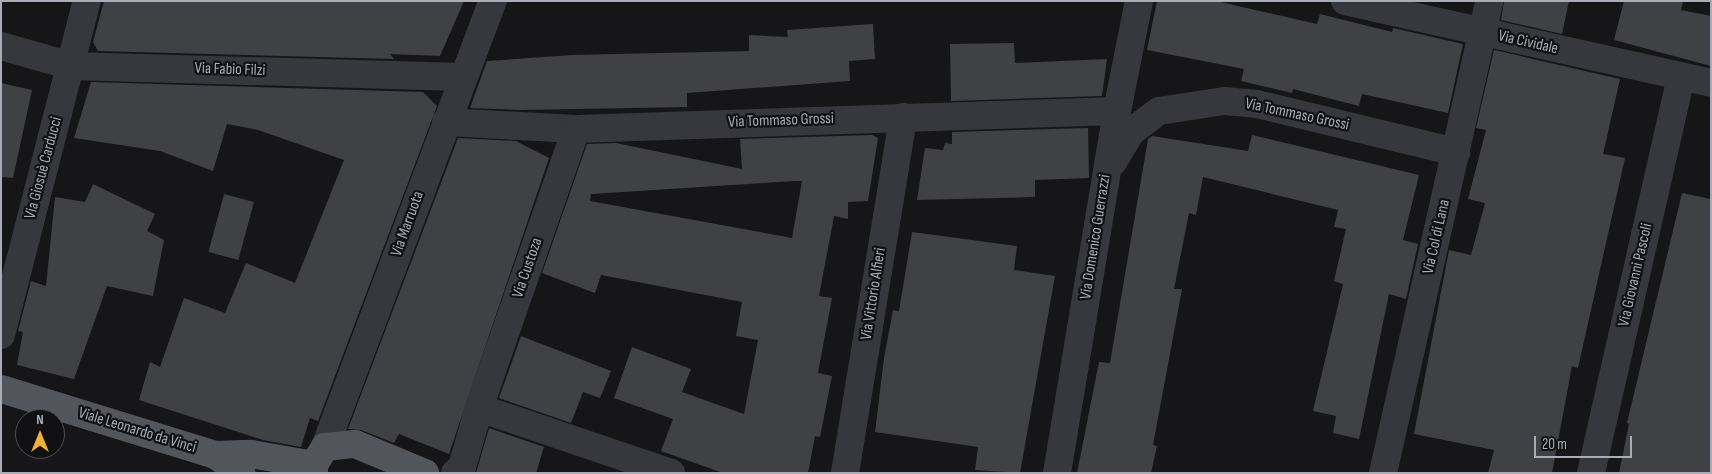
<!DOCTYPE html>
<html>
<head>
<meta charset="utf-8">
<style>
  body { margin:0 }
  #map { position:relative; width:1712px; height:474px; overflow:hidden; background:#161618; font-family:"Sofia Sans Condensed",sans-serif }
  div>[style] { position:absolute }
  .building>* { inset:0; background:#404145; transform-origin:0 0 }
  .minor>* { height:28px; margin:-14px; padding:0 14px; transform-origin:14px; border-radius:14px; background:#37383d }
  .major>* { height:28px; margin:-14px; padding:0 14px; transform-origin:14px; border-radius:14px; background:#53555c }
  span { translate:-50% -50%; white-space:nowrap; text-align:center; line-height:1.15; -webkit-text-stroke:4.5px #111113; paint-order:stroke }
  .street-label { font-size:16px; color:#a8adb8 }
  .frame { position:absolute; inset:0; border:2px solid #a8adb8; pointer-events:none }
  .north { position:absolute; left:15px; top:409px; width:50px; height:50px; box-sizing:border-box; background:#111113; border:1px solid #4d4f55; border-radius:50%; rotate:0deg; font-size:14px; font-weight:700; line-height:20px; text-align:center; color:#a8adb8 }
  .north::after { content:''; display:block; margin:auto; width:18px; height:22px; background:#f2b134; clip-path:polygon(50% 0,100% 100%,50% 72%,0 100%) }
  .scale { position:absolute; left:1534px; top:436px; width:98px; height:22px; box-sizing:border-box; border:2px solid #a8adb8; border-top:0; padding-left:6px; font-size:15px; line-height:18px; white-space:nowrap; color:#a8adb8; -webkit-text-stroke:4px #111113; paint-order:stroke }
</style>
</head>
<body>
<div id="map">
  <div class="building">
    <div style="clip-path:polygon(104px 1px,464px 1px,440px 56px,390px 54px,394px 59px,98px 51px,93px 42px)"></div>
    <div style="clip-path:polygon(1157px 1px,1216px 1px,1317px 24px,1320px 14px,1392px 32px,1393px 28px,1463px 44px,1448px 113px,1362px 94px,1359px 106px,1293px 89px,1292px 93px,1241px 81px,1244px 69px,1147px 50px)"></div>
    <div style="clip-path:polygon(1504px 1px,1569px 1px,1562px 34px,1501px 20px)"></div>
    <div style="clip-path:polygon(1624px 1px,1683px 1px,1681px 10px,1711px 16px,1711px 66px,1614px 40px)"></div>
    <div style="clip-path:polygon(873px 24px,875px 59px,849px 61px,850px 81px,687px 93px,687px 107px,520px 110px,470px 108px,487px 61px,572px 55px,749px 51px,749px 35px,788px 37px,787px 30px)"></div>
    <div style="clip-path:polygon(1014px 43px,1015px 63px,1107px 59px,1102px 96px,951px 101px,950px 44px)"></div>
    <div style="clip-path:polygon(1494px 50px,1620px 79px,1603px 154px,1625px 158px,1578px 368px,1572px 366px,1552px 473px,1488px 473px,1494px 450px,1414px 434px,1449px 250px,1471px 255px,1485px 203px,1468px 199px,1486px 130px,1476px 128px)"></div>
    <div style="clip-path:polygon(91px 82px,423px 92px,437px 106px,318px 421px,310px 418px,301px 447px,263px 440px,139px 400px,150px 362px,160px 367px,184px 298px,225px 313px,246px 263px,295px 283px,344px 160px,258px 130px,227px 124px,213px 171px,160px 151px,74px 138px)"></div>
    <div style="clip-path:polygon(1px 83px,32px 90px,13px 178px,1px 177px)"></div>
    <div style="clip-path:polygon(1088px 128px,1089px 178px,1035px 180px,1035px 197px,917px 200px,925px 148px,943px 150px,945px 143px,952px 144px,952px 132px)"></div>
    <div style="clip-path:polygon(evenodd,872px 135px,878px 138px,868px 201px,848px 202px,848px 219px,834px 216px,819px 296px,832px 298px,818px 373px,832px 376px,820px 437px,815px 436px,808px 473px,723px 473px,661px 451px,673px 419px,614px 398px,632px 347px,691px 369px,682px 392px,744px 414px,758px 340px,736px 336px,742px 302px,601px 275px,595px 293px,542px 273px,587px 144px,616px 143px,742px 169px,740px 139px,872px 135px,795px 181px,802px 181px,792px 238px,590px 201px,591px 194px,795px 181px)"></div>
    <div style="clip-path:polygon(1252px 135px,1419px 175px,1403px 240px,1418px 244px,1406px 299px,1389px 294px,1359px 439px,1333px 433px,1336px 416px,1313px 411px,1343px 284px,1334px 281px,1346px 229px,1334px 227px,1338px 210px,1203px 177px,1196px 215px,1189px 213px,1174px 289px,1182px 289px,1153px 445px,1157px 446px,1151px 473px,1077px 473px,1099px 362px,1110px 363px,1148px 139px,1152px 136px,1248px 151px)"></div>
    <div style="clip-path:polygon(458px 138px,516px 141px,549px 158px,449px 454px,399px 434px,394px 443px,361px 430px,348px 429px)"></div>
    <div style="clip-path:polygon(93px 184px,155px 214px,147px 231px,164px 240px,153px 296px,107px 286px,74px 379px,17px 365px,23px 332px,18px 331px,31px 281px,46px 286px,55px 197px,85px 202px)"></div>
    <div style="clip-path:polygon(1682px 193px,1711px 199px,1711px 473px,1619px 473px,1629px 424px,1627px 423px)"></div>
    <div style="left:224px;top:194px;width:31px;height:60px;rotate:15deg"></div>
    <div style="clip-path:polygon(912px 232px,1017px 246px,1014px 270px,1055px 276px,1020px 473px,975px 470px,978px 447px,875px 432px,884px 358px,893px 310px,899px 311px)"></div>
    <div style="clip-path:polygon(521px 336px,611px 371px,600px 398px,583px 392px,571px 423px,499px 398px)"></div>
    <div style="clip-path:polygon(489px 428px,544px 447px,536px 473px,476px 473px)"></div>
  </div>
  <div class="minor">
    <div style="left:1345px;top:1px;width:375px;rotate:12.6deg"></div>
    <div style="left:1px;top:46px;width:73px;rotate:15.9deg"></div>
    <div style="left:71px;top:66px;width:391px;rotate:1.6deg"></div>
    <div style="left:446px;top:122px;width:130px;rotate:3.1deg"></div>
    <div style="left:576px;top:129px;width:541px;rotate:-1.91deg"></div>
    <div style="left:1113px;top:162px;width:35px;rotate:-59deg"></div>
    <div style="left:1131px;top:132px;width:35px;rotate:-37deg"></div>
    <div style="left:1159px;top:111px;width:66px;rotate:-8.7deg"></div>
    <div style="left:1224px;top:101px;width:33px;rotate:5deg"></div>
    <div style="left:1257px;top:104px;width:205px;rotate:13.6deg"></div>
    <div style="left:1px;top:335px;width:345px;rotate:-75.6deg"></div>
    <div style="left:479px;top:408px;width:203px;rotate:18.7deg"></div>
    <div style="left:325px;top:447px;width:477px;rotate:-69.4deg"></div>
    <div style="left:455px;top:473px;width:9px;rotate:-41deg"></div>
    <div style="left:462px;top:467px;width:61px;rotate:-73.9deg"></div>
    <div style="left:479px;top:408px;width:295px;rotate:-70.8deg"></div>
    <div style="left:845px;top:473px;width:361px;rotate:-80.7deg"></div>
    <div style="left:1057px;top:473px;width:367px;rotate:-80.6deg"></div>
    <div style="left:1117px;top:111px;width:112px;rotate:-78.7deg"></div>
    <div style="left:1383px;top:473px;width:484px;rotate:-77.3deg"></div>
    <div style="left:1591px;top:473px;width:406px;rotate:-77.2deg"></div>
  </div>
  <div class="major">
    <div style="left:1px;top:389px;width:224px;rotate:17.1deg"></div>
    <div style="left:215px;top:455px;width:32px;rotate:34deg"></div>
    <div style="left:215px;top:455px;width:36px;rotate:-2deg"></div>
    <div style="left:251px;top:454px;width:64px;rotate:9.9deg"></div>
    <div style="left:314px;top:473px;width:8px;rotate:-90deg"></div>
    <div style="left:314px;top:465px;width:21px;rotate:-59deg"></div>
    <div style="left:325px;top:447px;width:30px;rotate:-6deg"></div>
    <div style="left:355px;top:444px;width:76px;rotate:22.5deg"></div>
  </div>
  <div class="street-label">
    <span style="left:1528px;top:43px;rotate:13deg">Via Cividale</span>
    <span style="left:230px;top:70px;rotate:2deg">Via Fabio Filzi</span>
    <span style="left:1297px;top:115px;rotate:12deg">Via Tommaso Grossi</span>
    <span style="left:781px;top:121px;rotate:-2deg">Via Tommaso Grossi</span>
    <span style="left:44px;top:168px;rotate:-75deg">Via Giosuè Carducci</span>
    <span style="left:408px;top:224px;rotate:-70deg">Via Marruota</span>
    <span style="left:1096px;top:237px;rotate:-81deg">Via Domenico Guerrazzi</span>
    <span style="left:1437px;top:237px;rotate:-77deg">Via Col di Lana</span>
    <span style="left:528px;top:268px;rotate:-71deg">Via Custoza</span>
    <span style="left:1636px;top:275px;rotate:-77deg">Via Giovanni Pascoli</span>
    <span style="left:874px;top:294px;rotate:-81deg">Via Vittorio Alfieri</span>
    <span style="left:137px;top:431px;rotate:17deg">Viale Leonardo da Vinci</span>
  </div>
  <div class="frame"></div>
  <div class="north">N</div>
  <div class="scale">20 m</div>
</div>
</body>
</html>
